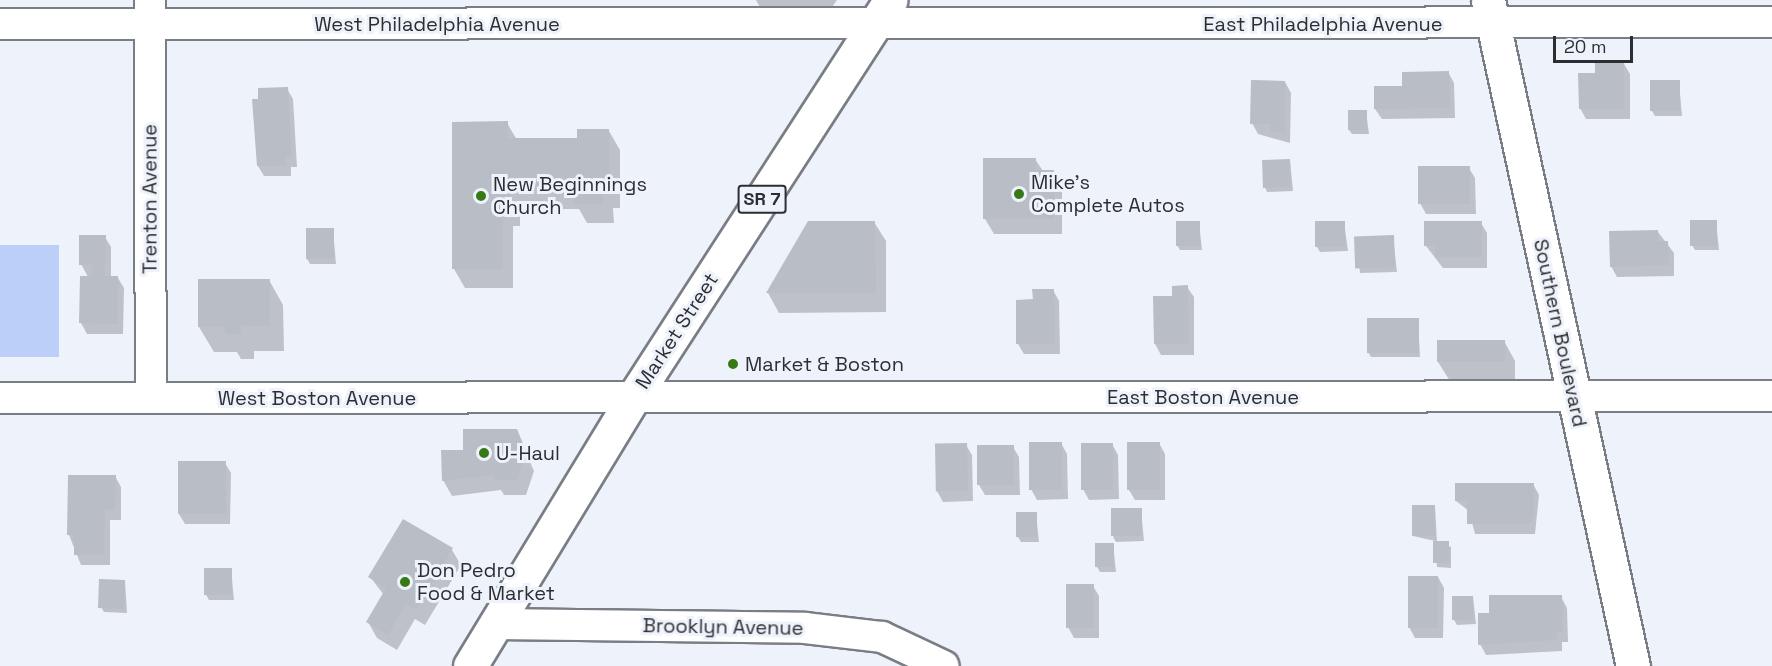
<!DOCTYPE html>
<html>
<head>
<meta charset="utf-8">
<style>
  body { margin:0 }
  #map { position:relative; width:1772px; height:666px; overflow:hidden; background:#eef2fb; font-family:"Space Grotesk",sans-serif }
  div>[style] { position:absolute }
  .green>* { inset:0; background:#bccff8; transform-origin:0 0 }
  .shadow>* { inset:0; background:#0003 }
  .building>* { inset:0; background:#b9bdc5; transform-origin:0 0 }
  .roads { filter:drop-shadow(2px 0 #797d84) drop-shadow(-2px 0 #797d84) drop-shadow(0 2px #797d84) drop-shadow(0 -2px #797d84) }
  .street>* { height:30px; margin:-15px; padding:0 15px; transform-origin:15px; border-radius:15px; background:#fff }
  .secondary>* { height:33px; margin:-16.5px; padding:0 16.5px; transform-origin:16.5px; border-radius:16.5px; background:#fff }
  .primary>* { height:33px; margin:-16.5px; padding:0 16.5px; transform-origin:16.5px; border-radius:16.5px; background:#fff }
  .dots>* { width:16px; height:16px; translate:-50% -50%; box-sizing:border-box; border:3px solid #eef2fb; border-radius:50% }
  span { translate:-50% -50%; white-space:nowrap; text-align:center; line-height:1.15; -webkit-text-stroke:6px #eef2fb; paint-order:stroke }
  .shield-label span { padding:2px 4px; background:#eef2fb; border:2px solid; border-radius:4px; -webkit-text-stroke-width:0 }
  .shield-label { font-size:18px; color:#2d2e31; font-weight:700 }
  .street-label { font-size:20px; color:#2d2e31 }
  .poi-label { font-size:20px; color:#2d2e31 }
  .left { translate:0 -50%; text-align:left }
  .scale { position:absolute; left:1553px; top:36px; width:80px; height:27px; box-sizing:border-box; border:3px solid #2d2e31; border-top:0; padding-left:8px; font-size:18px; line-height:21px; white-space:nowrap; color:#2d2e31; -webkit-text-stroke:4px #eef2fb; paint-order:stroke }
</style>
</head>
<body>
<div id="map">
  <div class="green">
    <div style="left:0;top:245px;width:59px;height:112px"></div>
  </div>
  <div class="shadow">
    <div style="clip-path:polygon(756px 0,837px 0,830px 10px,762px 11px)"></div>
    <div style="clip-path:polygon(1624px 64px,1630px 74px,1630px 119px,1586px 119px,1580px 108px,1597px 75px)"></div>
    <div style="clip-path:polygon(1448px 72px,1454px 83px,1455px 118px,1382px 119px,1375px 109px,1404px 87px)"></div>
    <div style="clip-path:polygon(1285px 82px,1291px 93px,1290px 143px,1258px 134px,1252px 123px)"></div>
    <div style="clip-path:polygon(1679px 82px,1682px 116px,1655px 116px,1652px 111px)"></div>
    <div style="clip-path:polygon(287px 89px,293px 99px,297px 167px,291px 167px,291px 176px,264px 176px,258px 166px)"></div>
    <div style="clip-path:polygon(1366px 111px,1369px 134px,1352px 134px,1349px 130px)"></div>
    <div style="clip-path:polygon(507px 123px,517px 140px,578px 139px,609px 131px,620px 150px,620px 208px,613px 208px,614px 223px,587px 223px,579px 209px,520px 209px,520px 226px,513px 226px,513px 288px,465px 288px,454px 269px)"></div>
    <div style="clip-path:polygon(1035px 159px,1043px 171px,1053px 171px,1062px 187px,1062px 234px,994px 234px,985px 219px)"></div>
    <div style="clip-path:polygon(1290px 161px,1293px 191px,1267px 192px,1265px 187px)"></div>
    <div style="clip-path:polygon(1469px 168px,1475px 178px,1476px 214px,1426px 214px,1420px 203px)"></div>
    <div style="clip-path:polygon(1716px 221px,1719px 250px,1695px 250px,1692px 245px)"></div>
    <div style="clip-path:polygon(809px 222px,874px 222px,886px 241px,886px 312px,779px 313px,768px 293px)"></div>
    <div style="clip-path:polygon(1344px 222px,1348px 251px,1320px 252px,1317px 247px)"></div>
    <div style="clip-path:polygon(1199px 223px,1202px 250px,1180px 250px,1177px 245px)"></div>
    <div style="clip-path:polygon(1426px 223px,1481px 223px,1487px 233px,1487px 268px,1443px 268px,1426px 246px)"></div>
    <div style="clip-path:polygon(333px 229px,336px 264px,310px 264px,307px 259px)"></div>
    <div style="clip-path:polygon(1658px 232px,1674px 253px,1674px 276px,1617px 277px,1611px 266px)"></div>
    <div style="clip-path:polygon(105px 237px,111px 247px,111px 278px,118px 278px,124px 288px,123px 334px,87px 334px,81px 323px,88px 277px,81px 264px)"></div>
    <div style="clip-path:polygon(1393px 237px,1397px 272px,1360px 273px,1356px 238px)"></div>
    <div style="clip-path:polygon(269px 280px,283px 305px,284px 351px,254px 351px,254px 359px,241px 359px,237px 352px,214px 352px,199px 327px)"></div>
    <div style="clip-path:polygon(1187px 287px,1194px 297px,1194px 355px,1161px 355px,1155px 344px,1155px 298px,1173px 297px)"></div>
    <div style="clip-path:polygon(1053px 290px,1059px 301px,1060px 354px,1024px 354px,1018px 344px,1034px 301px)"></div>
    <div style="clip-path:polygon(1418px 320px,1420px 357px,1371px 357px,1368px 352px)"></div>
    <div style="clip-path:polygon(1504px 341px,1515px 361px,1515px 381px,1450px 381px,1438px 362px)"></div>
    <div style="clip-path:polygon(516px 430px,534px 471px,526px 495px,504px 495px,501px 490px,452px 496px,443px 480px,465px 451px)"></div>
    <div style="clip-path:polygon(1061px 443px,1067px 454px,1068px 499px,1037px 500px,1031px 489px)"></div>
    <div style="clip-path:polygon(1159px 443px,1165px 454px,1165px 500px,1135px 500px,1129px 490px)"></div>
    <div style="clip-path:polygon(1112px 444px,1118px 455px,1119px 499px,1089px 500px,1083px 489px)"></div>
    <div style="clip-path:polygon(966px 445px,972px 455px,973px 501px,943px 502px,937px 491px)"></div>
    <div style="clip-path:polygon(1013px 447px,1019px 457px,1020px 495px,985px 495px,979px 485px)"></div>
    <div style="clip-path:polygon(225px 463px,231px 473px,230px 524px,185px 524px,179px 514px)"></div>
    <div style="clip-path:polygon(115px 476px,121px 487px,121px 520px,110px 520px,110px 565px,81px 565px,69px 535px)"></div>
    <div style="clip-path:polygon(1533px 484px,1539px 495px,1535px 534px,1475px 534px,1469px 511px,1456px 501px)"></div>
    <div style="clip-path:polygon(1435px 506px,1437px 542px,1451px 547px,1451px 568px,1437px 567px,1435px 541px,1413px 536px)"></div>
    <div style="clip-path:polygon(1141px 510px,1144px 541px,1116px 542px,1113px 537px)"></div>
    <div style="clip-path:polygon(1036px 514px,1039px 542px,1021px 542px,1018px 537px)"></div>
    <div style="clip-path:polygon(1113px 544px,1116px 572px,1100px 572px,1097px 567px)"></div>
    <div style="clip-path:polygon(452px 550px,461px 565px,425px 625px,415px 619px,397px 650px,377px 638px,368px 622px,384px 595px,370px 577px)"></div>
    <div style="clip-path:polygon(231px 569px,234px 600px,209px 600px,206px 595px)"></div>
    <div style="clip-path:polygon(1438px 577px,1444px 588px,1443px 638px,1415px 638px,1409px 627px)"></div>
    <div style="clip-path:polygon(125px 581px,127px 613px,104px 612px,101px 607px)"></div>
    <div style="clip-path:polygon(1093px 586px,1099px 596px,1099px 638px,1074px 638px,1068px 627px)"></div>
    <div style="clip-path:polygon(1473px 597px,1476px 624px,1457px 625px,1454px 620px)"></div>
    <div style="clip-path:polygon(1561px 597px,1567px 608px,1568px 642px,1562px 642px,1562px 651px,1486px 655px,1480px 644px,1491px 614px)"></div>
  </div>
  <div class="building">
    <div style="clip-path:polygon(1595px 62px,1624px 62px,1624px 109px,1579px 109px,1578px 73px,1595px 73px)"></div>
    <div style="clip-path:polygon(1449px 71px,1450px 108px,1374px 109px,1374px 86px,1402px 86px,1402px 72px)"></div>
    <div style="clip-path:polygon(1251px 80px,1285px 81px,1285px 133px,1270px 132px,1270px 124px,1250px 124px)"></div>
    <div style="left:1680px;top:80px;width:31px;height:30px;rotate:90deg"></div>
    <div style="clip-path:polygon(288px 87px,292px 157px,286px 157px,286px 166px,257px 166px,252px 99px,258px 99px,258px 88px)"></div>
    <div style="left:1348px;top:110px;width:19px;height:20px"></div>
    <div style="clip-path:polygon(508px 121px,508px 138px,577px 138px,577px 129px,609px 129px,610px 189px,603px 189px,603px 204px,574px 204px,574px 190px,510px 190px,510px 207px,503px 207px,503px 269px,452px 269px,452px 122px)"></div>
    <div style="clip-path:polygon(983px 158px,1036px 158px,1036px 170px,1054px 170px,1054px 219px,983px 219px)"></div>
    <div style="left:1290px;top:159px;width:28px;height:28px;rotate:88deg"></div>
    <div style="left:1418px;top:166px;width:52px;height:38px"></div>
    <div style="left:1690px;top:220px;width:27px;height:26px"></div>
    <div style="clip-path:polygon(808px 221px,875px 221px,876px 293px,766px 293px)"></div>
    <div style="left:1176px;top:221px;width:24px;height:25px"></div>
    <div style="left:1315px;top:221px;width:30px;height:26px"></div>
    <div style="clip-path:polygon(1424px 221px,1482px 221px,1482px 257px,1435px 257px,1435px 246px,1424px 246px)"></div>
    <div style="left:306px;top:228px;width:28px;height:31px"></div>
    <div style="clip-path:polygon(1658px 230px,1658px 241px,1668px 241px,1669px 265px,1610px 267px,1609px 231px)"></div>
    <div style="clip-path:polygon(79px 235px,106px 235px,105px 276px,118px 276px,118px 324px,79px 323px,80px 276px,91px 276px,92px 265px,79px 265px)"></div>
    <div style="left:1394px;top:235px;width:32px;height:40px;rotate:88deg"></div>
    <div style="clip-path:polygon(198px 279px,270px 279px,270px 326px,241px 326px,241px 334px,225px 334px,225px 327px,198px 327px)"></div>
    <div style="clip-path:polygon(1188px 285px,1189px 344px,1154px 344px,1153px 296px,1172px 296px,1172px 286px)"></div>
    <div style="clip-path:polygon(1032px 289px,1054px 289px,1055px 344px,1016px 344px,1016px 300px,1033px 299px)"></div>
    <div style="left:1367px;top:318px;width:52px;height:35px"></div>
    <div style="left:1437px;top:340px;width:68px;height:22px"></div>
    <div style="clip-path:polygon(463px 429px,517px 429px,526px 451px,517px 480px,494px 480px,494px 475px,442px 481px,441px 450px,463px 450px)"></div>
    <div style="left:1029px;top:442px;width:33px;height:48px"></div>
    <div style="left:1127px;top:442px;width:33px;height:48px"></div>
    <div style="left:967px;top:443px;width:48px;height:32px;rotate:89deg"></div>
    <div style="left:1081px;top:443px;width:32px;height:47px"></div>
    <div style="left:1014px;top:445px;width:40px;height:37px;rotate:90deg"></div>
    <div style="left:178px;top:461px;width:48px;height:53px"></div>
    <div style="clip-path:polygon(68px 475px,116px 475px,115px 510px,105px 510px,104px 555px,74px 555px,74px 535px,67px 535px)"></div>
    <div style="clip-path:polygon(1455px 483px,1534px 483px,1534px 515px,1529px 524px,1467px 524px,1467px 501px,1455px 501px)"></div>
    <div style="left:1412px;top:505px;width:23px;height:31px"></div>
    <div style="left:1142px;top:508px;width:28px;height:31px;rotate:90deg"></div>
    <div style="left:1037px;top:512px;width:25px;height:21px;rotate:90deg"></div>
    <div style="clip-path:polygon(403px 519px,453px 548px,416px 610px,406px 604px,388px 635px,366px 622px,386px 588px,368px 577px)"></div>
    <div style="left:1433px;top:541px;width:16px;height:22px"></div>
    <div style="left:1095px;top:543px;width:19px;height:24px"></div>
    <div style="left:204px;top:568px;width:28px;height:27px"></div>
    <div style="left:1408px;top:576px;width:30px;height:52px"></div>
    <div style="left:99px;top:579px;width:26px;height:29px;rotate:2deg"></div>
    <div style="left:1066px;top:584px;width:28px;height:44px"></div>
    <div style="clip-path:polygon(1489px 595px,1562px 595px,1563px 632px,1557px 632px,1557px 640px,1478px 645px,1478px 613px,1489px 613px)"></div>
    <div style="left:1452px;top:596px;width:21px;height:24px"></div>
  </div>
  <div class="roads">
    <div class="street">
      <div style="left:150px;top:0;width:398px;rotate:89.9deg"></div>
      <div style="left:0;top:24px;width:1772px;rotate:-0.06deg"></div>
      <div style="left:0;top:398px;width:1772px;rotate:-0.06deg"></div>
      <div style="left:495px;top:624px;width:310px;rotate:0.7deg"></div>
      <div style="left:805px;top:628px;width:78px;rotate:6.7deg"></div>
      <div style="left:882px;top:637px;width:68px;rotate:25.1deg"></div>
    </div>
    <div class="secondary">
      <div style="left:1488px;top:0;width:682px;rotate:77.72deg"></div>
    </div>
    <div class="primary">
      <div style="left:470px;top:666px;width:314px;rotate:-58.7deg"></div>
      <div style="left:633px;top:398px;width:474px;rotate:-57.1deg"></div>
    </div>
  </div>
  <div class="dots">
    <div style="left:1019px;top:194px;background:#377817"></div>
    <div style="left:481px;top:196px;background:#377817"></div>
    <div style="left:733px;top:364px;background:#377817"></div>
    <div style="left:484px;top:453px;background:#377817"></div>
    <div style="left:405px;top:582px;background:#377817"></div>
  </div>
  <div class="shield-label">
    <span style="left:762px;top:199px">SR 7</span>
  </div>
  <div class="street-label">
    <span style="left:437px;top:24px">West Philadelphia Avenue</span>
    <span style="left:1323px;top:24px">East Philadelphia Avenue</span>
    <span style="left:150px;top:199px;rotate:-90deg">Trenton Avenue</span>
    <span style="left:677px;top:331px;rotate:-57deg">Market Street</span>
    <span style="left:1560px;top:333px;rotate:78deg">Southern Boulevard</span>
    <span style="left:1203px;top:397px">East Boston Avenue</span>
    <span style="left:317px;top:398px">West Boston Avenue</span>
    <span style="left:723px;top:627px;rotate:1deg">Brooklyn Avenue</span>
  </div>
  <div class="poi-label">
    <span class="left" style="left:1031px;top:194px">Mike's<br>Complete Autos</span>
    <span class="left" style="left:493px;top:196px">New Beginnings<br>Church</span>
    <span class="left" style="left:745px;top:364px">Market &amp; Boston</span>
    <span class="left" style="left:496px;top:453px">U-Haul</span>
    <span class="left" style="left:417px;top:582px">Don Pedro<br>Food &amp; Market</span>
  </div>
  <div class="scale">20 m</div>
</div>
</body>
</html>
